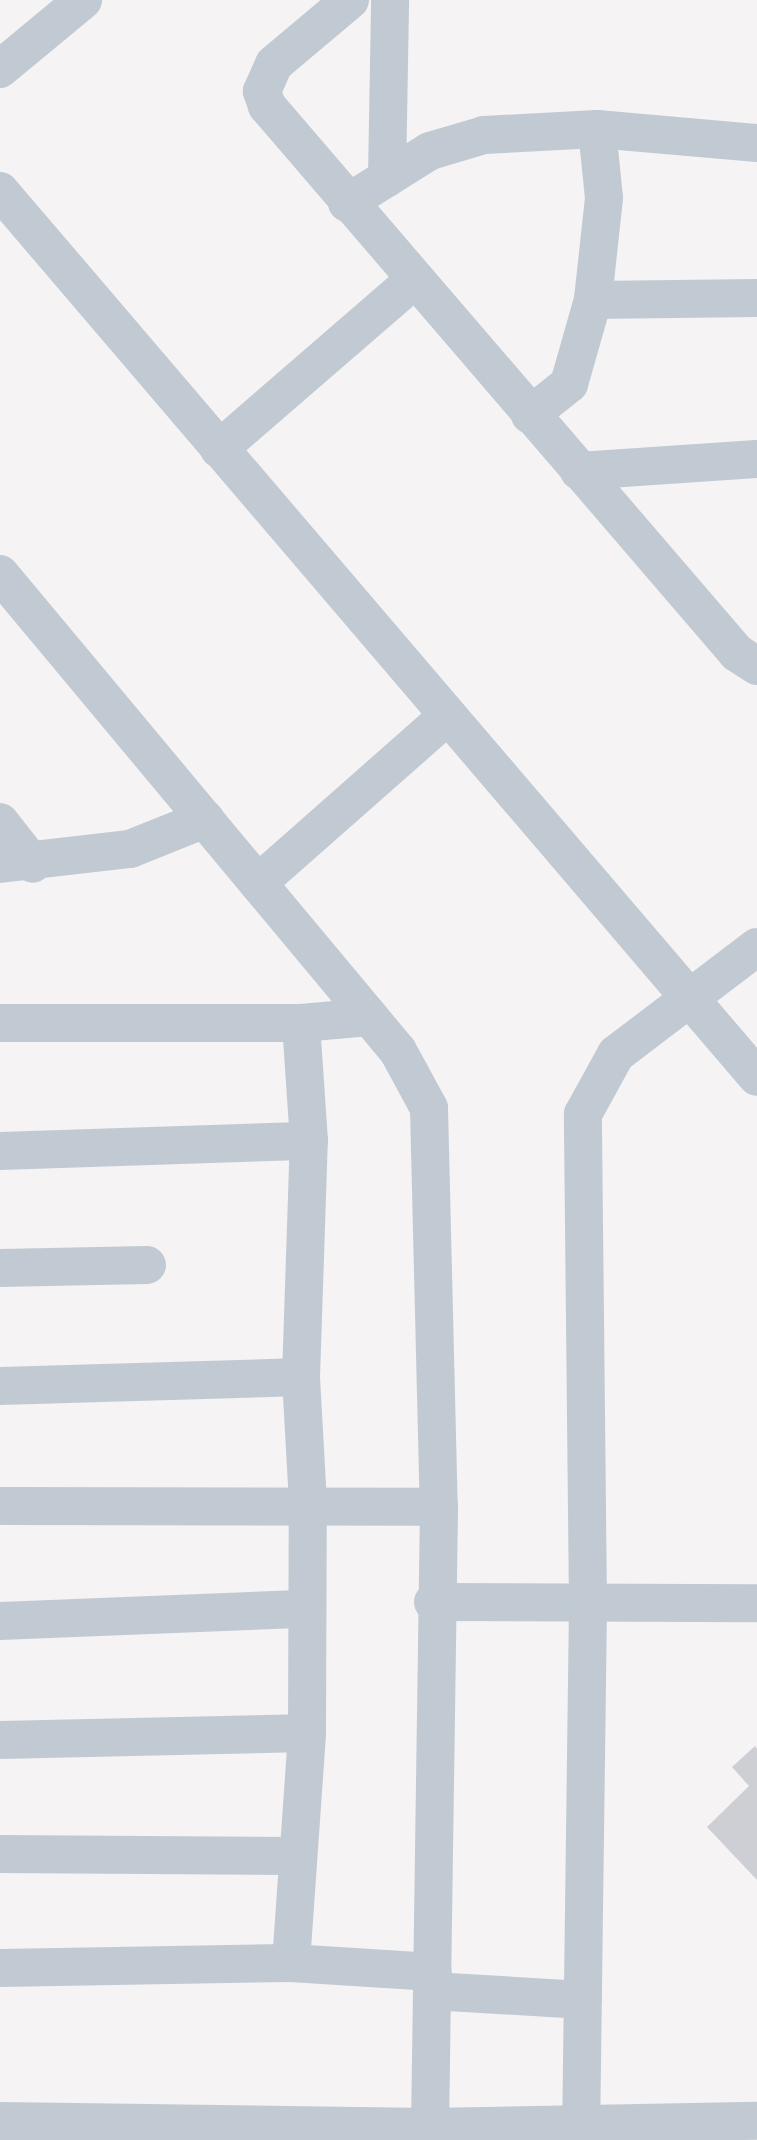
<!DOCTYPE html>
<html>
<head>
<meta charset="utf-8">
<style>
  body { margin:0 }
  #map { position:relative; width:757px; height:2140px; overflow:hidden; background:#f5f3f3; font-family:Poppins,sans-serif }
  div>[style] { position:absolute }
  .building>* { inset:0; background:#cdcfd5 }
  .minor>* { height:38px; margin:-19px; padding:0 19px; transform-origin:19px; border-radius:19px; background:#c1cad2 }
  span { translate:-50% -50%; white-space:nowrap; text-align:center; line-height:1.15; -webkit-text-stroke:5px #fff; paint-order:stroke }
</style>
</head>
<body>
<div id="map">
  <div class="building">
    <div style="clip-path:polygon(755px 1746px,757px 1749px,757px 1880px,707px 1827px,749px 1786px,732px 1767px)"></div>
  </div>
  <div class="minor">
    <div style="left:350px;top:0;width:99px;rotate:139.9deg"></div>
    <div style="left:274px;top:64px;width:30px;rotate:114deg"></div>
    <div style="left:262px;top:91px;width:16px;rotate:72deg"></div>
    <div style="left:267px;top:106px;width:721px;rotate:49.33deg"></div>
    <div style="left:737px;top:653px;width:24px;rotate:33deg"></div>
    <div style="left:0;top:69px;width:108px;rotate:-39.7deg"></div>
    <div style="left:597px;top:129px;width:69px;rotate:84.2deg"></div>
    <div style="left:604px;top:198px;width:103px;rotate:96.2deg"></div>
    <div style="left:593px;top:300px;width:164px;rotate:-0.7deg"></div>
    <div style="left:387px;top:178px;width:178px;rotate:-89deg"></div>
    <div style="left:0;top:191px;width:1165px;rotate:49.49deg"></div>
    <div style="left:347px;top:203px;width:98px;rotate:-32.1deg"></div>
    <div style="left:430px;top:151px;width:56px;rotate:-16.5deg"></div>
    <div style="left:484px;top:135px;width:113px;rotate:-3deg"></div>
    <div style="left:597px;top:129px;width:161px;rotate:5deg"></div>
    <div style="left:530px;top:415px;width:50px;rotate:-38.5deg"></div>
    <div style="left:569px;top:384px;width:87px;rotate:-74.1deg"></div>
    <div style="left:219px;top:449px;width:255px;rotate:-40.9deg"></div>
    <div style="left:579px;top:471px;width:178px;rotate:-3.9deg"></div>
    <div style="left:0;top:574px;width:621px;rotate:50.16deg"></div>
    <div style="left:398px;top:1051px;width:65px;rotate:61.5deg"></div>
    <div style="left:429px;top:1108px;width:399px;rotate:88.6deg"></div>
    <div style="left:439px;top:1507px;width:620px;rotate:90.83deg"></div>
    <div style="left:0;top:822px;width:53px;rotate:51.8deg"></div>
    <div style="left:0;top:864px;width:131px;rotate:-6.6deg"></div>
    <div style="left:130px;top:849px;width:81px;rotate:-21.8deg"></div>
    <div style="left:258px;top:883px;width:249px;rotate:-41.4deg"></div>
    <div style="left:0;top:1023px;width:301px"></div>
    <div style="left:301px;top:1023px;width:69px;rotate:-5deg"></div>
    <div style="left:0;top:1151px;width:309px;rotate:-1.9deg"></div>
    <div style="left:0;top:1268px;width:147px;rotate:-1.2deg"></div>
    <div style="left:0;top:1386px;width:301px;rotate:-1.7deg"></div>
    <div style="left:0;top:1506px;width:439px;rotate:0.1deg"></div>
    <div style="left:433px;top:1602px;width:324px;rotate:0.2deg"></div>
    <div style="left:0;top:1621px;width:305px;rotate:-2.3deg"></div>
    <div style="left:0;top:1740px;width:307px;rotate:-1.3deg"></div>
    <div style="left:0;top:1854px;width:297px;rotate:0.4deg"></div>
    <div style="left:291px;top:1963px;width:231px;rotate:-86deg"></div>
    <div style="left:307px;top:1733px;width:230px;rotate:-89.8deg"></div>
    <div style="left:308px;top:1503px;width:126px;rotate:-93.2deg"></div>
    <div style="left:301px;top:1377px;width:236px;rotate:-88.1deg"></div>
    <div style="left:309px;top:1141px;width:118px;rotate:-93.9deg"></div>
    <div style="left:0;top:1968px;width:291px;rotate:-1deg"></div>
    <div style="left:291px;top:1963px;width:142px;rotate:3.6deg"></div>
    <div style="left:432px;top:1991px;width:151px;rotate:3.4deg"></div>
    <div style="left:0;top:2121px;width:430px;rotate:0.8deg"></div>
    <div style="left:430px;top:2127px;width:327px;rotate:-1.1deg"></div>
    <div style="left:581px;top:2140px;width:534px;rotate:-89.25deg"></div>
    <div style="left:588px;top:1606px;width:492px;rotate:-90.6deg"></div>
    <div style="left:583px;top:1114px;width:68px;rotate:-61.2deg"></div>
    <div style="left:616px;top:1054px;width:177px;rotate:-37.2deg"></div>
  </div>
</div>
</body>
</html>
